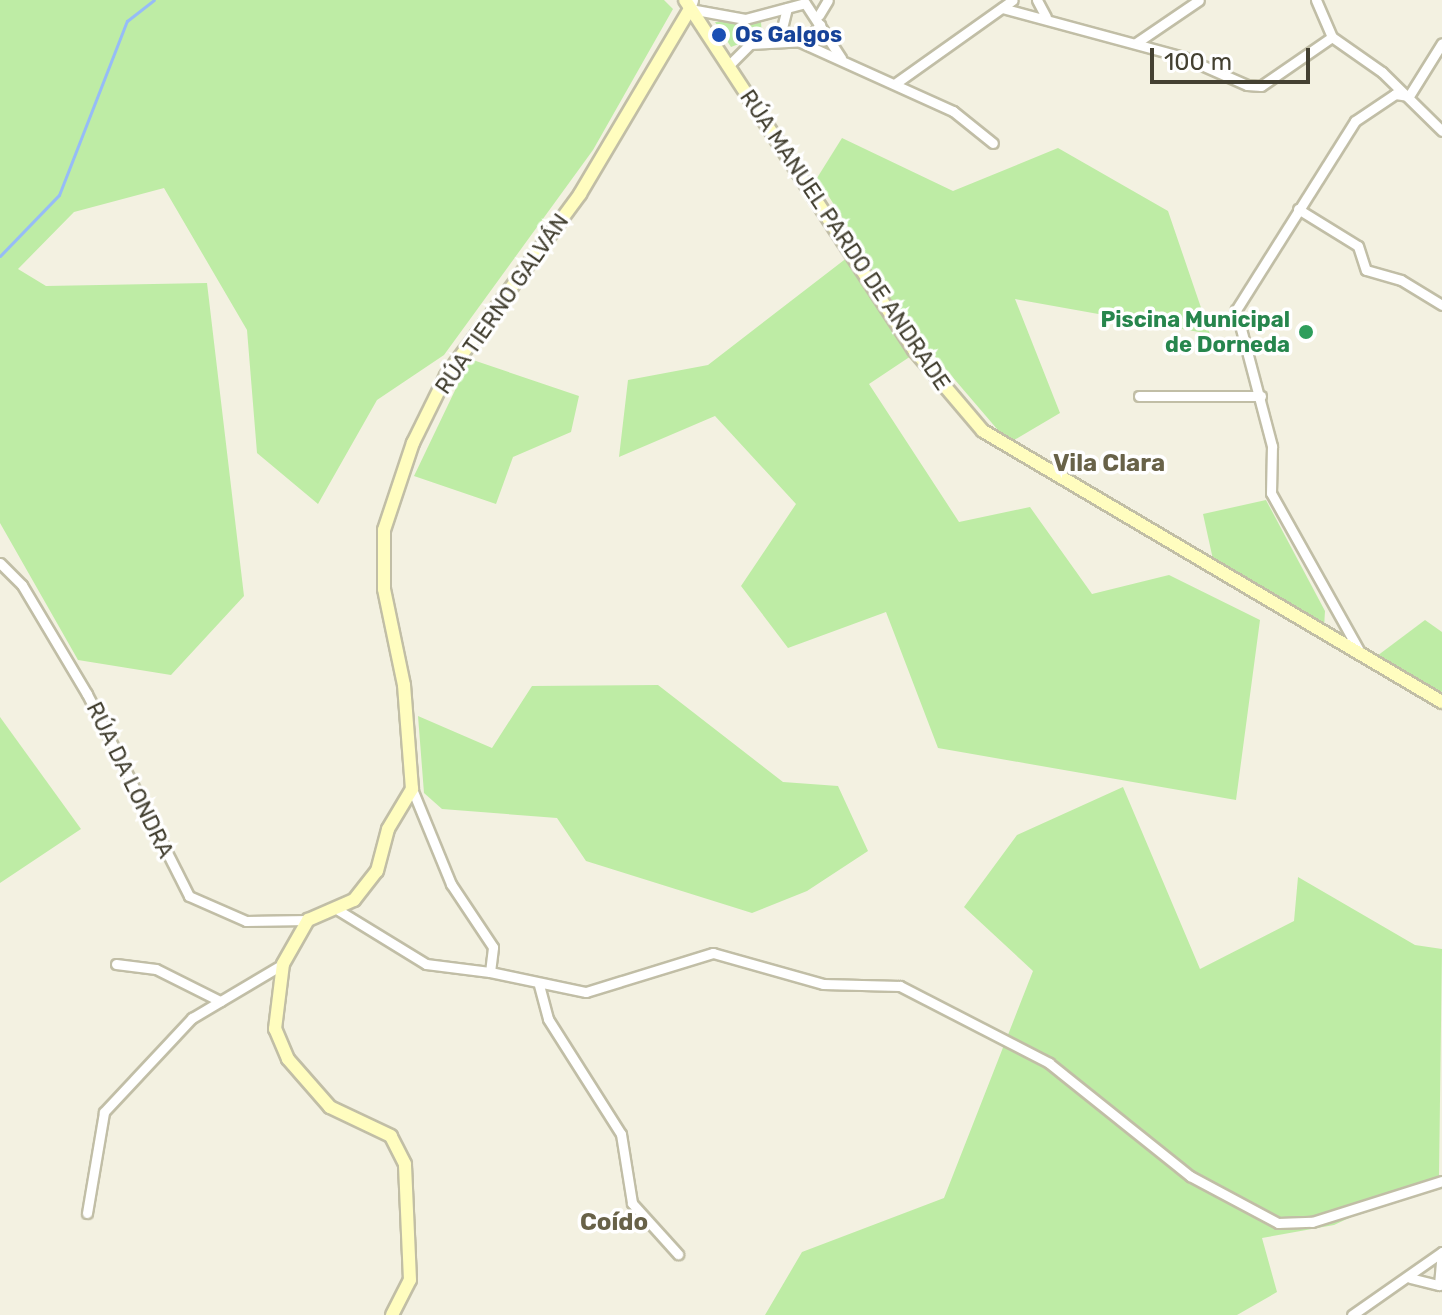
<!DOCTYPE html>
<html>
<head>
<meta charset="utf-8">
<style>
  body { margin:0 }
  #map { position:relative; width:1442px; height:1315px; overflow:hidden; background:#f3f1e1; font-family:Rubik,sans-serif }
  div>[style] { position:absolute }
  .green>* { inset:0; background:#beeca5 }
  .stream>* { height:3px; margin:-1.5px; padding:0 1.5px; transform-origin:1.5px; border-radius:1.5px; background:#96bcf7 }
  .roads { filter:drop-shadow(2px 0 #c1bea6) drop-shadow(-2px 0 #c1bea6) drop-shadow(0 2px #c1bea6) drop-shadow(0 -2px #c1bea6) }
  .street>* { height:9px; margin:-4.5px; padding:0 4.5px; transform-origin:4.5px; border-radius:4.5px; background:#fff }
  .secondary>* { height:12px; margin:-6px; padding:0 6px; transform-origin:6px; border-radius:6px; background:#fffdbf }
  .dots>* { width:22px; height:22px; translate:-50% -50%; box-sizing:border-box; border:4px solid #fff; border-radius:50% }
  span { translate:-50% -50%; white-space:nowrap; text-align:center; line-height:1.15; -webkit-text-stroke:7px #fff; paint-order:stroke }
  .transit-label { font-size:22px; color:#164399; font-weight:700 }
  .left { translate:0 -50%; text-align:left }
  .street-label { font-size:22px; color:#444132 }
  .leisure-label { font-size:22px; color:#27864d; font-weight:700 }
  .right { translate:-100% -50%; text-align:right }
  .neighbourhood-label { font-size:24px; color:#686248; font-weight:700 }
  .scale { position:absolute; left:1150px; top:48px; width:160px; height:36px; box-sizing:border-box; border:4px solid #444132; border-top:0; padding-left:10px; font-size:24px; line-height:28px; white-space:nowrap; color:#444132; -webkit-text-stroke:6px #fff; paint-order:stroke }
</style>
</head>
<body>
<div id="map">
  <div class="green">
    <div style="clip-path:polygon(0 0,664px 0,673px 9px,593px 150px,444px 355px,377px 400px,318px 504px,257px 453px,247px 330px,164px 188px,74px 212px,18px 269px,46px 286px,207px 283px,244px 596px,171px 675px,78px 660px,0 523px)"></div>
    <div style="clip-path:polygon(715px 22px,761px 22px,762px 35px,731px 47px)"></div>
    <div style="clip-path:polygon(842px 138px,953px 191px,1058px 148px,1168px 211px,1210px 334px,1015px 299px,1060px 413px,1009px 443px,926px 346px,869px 384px,959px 522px,1030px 507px,1092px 594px,1169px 575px,1260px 620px,1236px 800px,938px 748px,886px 612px,788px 648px,741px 586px,796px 504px,715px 416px,619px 457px,628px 380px,708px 365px,861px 247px,817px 178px)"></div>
    <div style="clip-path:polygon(470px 359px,579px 396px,571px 432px,513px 457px,496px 504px,414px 476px)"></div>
    <div style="clip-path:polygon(1266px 500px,1325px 611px,1324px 628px,1214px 564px,1203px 514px)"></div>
    <div style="clip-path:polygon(1425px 620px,1442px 632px,1442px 692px,1377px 656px)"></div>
    <div style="clip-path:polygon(658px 685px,783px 782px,838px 786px,868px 851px,807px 891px,752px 913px,586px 861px,557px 818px,442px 809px,424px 793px,418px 716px,492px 748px,532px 686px)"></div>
    <div style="clip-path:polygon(0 717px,81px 829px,0 883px)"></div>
    <div style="clip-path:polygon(1123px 787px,1200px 969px,1294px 921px,1298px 877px,1415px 945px,1442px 949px,1439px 1176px,1334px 1225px,1262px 1238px,1277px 1292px,1237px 1315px,765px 1315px,802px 1252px,944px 1198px,1033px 971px,964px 907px,1017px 835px)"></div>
  </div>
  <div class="stream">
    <div style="left:0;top:256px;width:85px;rotate:-46deg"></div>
    <div style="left:59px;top:195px;width:187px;rotate:-68.7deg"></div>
    <div style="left:127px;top:21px;width:34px;rotate:-38deg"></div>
  </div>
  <div class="roads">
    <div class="street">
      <div style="left:693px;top:0;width:9px;rotate:108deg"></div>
      <div style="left:690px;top:9px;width:56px;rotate:10.3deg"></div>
      <div style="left:745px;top:19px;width:62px;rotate:-14.9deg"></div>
      <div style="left:805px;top:3px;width:66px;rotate:56.8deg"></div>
      <div style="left:1037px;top:0;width:19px;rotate:62deg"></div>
      <div style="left:1316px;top:0;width:40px;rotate:66.6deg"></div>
      <div style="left:1332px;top:37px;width:61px;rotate:35deg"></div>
      <div style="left:1382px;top:72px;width:84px;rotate:44.5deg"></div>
      <div style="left:787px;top:8px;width:21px;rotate:104deg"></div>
      <div style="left:782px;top:28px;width:15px;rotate:48deg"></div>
      <div style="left:1002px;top:8px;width:188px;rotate:15.1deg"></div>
      <div style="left:1183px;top:57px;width:70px;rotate:23.6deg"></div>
      <div style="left:1247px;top:85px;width:14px;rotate:4deg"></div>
      <div style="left:1261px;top:86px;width:86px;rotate:-34.6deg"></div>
      <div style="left:819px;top:15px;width:17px;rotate:-59deg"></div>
      <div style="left:800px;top:42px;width:168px;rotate:24.3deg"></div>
      <div style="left:953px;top:111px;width:51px;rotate:38.7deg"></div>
      <div style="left:1136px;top:43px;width:76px;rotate:-34.3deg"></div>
      <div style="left:728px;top:66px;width:31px;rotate:-45deg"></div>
      <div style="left:750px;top:44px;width:57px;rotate:-3deg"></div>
      <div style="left:807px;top:41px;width:21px;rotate:-51deg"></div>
      <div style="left:896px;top:83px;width:143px;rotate:-35.4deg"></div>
      <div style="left:1298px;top:209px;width:70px;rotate:31.7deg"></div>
      <div style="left:1358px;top:246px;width:25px;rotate:72deg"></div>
      <div style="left:1366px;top:270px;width:36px;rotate:16deg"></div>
      <div style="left:1401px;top:280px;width:48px;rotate:31.4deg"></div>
      <div style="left:1139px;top:396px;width:122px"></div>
      <div style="left:0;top:563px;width:31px;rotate:45deg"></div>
      <div style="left:22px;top:585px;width:127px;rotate:59.2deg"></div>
      <div style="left:87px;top:694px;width:226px;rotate:63.2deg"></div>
      <div style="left:189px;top:896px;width:62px;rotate:23.7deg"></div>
      <div style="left:246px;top:921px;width:62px;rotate:-0.9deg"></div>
      <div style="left:1361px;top:654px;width:184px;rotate:-119.2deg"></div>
      <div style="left:1271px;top:493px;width:47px;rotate:-88.8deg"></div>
      <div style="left:1272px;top:446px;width:141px;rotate:-104.8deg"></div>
      <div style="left:1236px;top:310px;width:223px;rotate:-57.8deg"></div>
      <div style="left:1355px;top:121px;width:48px;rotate:-34deg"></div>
      <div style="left:1395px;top:94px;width:14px;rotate:8deg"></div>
      <div style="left:1409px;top:96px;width:62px;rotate:-58.1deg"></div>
      <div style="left:338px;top:910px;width:103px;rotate:31.5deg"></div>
      <div style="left:426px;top:964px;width:64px;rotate:7.1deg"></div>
      <div style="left:490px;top:972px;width:25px;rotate:-83deg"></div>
      <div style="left:493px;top:947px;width:76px;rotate:-123.7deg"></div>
      <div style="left:451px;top:884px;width:103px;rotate:-112.3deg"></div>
      <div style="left:116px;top:964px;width:40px;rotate:7.1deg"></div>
      <div style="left:156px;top:969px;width:72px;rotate:26.6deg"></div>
      <div style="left:490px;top:972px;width:98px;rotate:11.8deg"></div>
      <div style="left:586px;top:992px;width:133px;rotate:-17.1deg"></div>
      <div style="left:713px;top:953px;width:114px;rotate:15.7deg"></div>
      <div style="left:823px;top:984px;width:77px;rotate:1.5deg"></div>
      <div style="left:900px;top:986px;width:168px;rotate:27.3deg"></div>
      <div style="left:1049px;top:1063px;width:181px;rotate:38.7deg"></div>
      <div style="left:1190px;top:1176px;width:100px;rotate:28.1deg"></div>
      <div style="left:1278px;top:1223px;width:34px;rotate:-2deg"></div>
      <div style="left:1312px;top:1222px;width:136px;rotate:-17.5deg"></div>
      <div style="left:539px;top:985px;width:35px;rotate:75deg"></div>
      <div style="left:548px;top:1019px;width:136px;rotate:57.6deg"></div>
      <div style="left:621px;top:1134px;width:70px;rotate:80.9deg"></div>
      <div style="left:632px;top:1203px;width:69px;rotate:48deg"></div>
      <div style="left:87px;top:1213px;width:102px;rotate:-80.4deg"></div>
      <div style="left:104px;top:1112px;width:129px;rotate:-46.9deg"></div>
      <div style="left:192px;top:1018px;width:106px;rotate:-30.7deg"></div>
      <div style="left:1410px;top:1278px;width:30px;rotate:14deg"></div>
      <div style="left:1439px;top:1285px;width:33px;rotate:-85deg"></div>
      <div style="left:1352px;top:1315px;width:110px;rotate:-35deg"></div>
    </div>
    <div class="secondary">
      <div style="left:685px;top:0;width:418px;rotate:56.8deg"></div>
      <div style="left:914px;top:350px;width:106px;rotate:49.6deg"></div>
      <div style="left:983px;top:431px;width:533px;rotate:30.56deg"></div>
      <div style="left:392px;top:1315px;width:39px;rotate:-63deg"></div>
      <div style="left:410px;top:1280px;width:116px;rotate:-92.5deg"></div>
      <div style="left:405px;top:1164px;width:31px;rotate:-117deg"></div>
      <div style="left:391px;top:1136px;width:68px;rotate:-154.6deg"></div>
      <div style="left:330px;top:1107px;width:64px;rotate:-131.2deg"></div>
      <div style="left:288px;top:1059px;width:33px;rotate:-113deg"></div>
      <div style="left:275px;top:1029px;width:65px;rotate:-83deg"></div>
      <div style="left:283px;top:964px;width:51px;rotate:-60.4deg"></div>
      <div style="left:308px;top:920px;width:50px;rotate:-23.5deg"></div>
      <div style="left:354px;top:900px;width:37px;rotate:-52deg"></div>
      <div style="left:377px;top:871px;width:43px;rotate:-75.3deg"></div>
      <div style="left:388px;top:829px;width:47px;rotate:-59deg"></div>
      <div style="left:412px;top:789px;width:104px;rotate:-94.4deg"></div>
      <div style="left:404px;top:685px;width:98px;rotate:-101.8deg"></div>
      <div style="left:384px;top:589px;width:59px;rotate:-90deg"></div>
      <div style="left:384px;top:530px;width:92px;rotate:-71.6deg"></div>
      <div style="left:413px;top:443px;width:75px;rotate:-63.8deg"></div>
      <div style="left:446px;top:376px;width:226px;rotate:-53.6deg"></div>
      <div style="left:580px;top:194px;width:215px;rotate:-59.3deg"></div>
    </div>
  </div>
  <div class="dots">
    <div style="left:719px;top:35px;background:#1a4fb4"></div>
    <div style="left:1306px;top:332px;background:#2e9e5b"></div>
  </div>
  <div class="transit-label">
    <span class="left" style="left:735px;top:35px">Os Galgos</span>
  </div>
  <div class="street-label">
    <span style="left:845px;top:240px;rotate:56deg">RÚA MANUEL PARDO DE ANDRADE</span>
    <span style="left:502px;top:304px;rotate:-55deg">RÚA TIERNO GALVÁN</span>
    <span style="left:130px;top:780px;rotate:64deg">RÚA DA LONDRA</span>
  </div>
  <div class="leisure-label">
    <span class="right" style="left:1290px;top:332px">Piscina Municipal<br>de Dorneda</span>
  </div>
  <div class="neighbourhood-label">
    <span style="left:1109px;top:464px">Vila Clara</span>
    <span style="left:614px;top:1223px">Coído</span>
  </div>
  <div class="scale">100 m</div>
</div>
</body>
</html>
